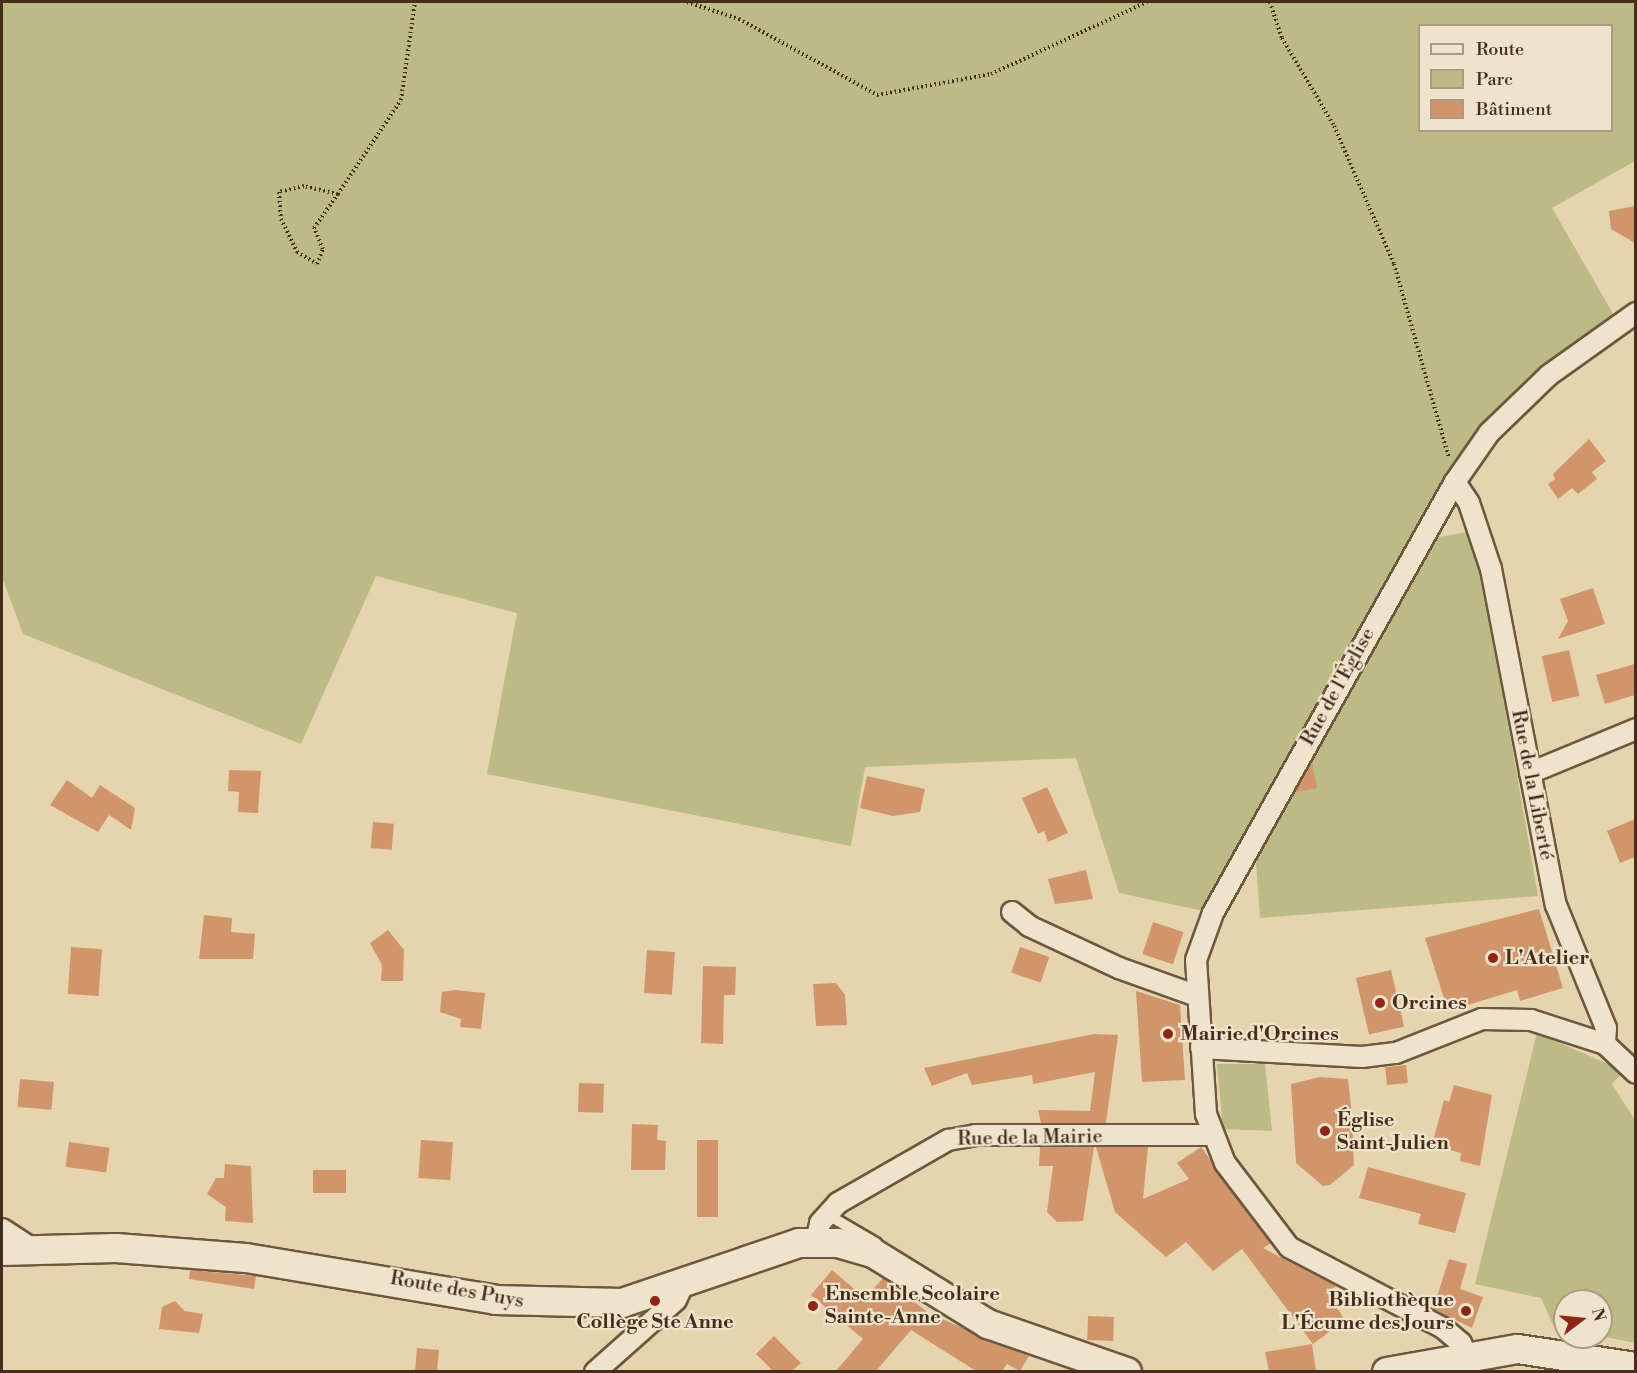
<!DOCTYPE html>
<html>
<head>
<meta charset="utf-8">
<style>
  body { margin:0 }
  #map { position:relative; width:1637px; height:1373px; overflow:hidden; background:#e6d4af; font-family:"Libre Bodoni",serif }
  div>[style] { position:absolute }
  .green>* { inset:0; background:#bcbb86 }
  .building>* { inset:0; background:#d1956c; transform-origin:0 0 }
  .path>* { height:4px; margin-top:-2px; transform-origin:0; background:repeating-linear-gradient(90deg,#452d1a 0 1.5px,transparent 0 4.5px) }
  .roads { filter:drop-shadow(2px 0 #6d573f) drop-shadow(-2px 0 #6d573f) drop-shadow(0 2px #6d573f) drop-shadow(0 -2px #6d573f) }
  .service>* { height:10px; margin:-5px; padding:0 5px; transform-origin:5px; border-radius:5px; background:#efe3cb }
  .minor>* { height:20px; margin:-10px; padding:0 10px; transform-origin:10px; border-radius:10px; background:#efe3cb }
  .secondary>* { height:28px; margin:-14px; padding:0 14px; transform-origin:14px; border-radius:14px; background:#efe3cb }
  .dots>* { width:16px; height:16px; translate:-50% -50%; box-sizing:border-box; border:3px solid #efe3cb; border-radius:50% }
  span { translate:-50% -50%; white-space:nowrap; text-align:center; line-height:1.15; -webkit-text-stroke:4.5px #efe3cb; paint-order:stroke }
  .street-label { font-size:20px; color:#452d1a }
  .poi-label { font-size:20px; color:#452d1a; font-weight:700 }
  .left { translate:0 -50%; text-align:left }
  .right { translate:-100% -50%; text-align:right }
  .frame { position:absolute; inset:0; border:3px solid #452d1a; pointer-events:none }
  .legend { position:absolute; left:1418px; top:24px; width:195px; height:108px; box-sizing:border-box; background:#efe3cb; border:2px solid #ab9a84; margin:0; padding:8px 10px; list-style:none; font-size:18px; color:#452d1a }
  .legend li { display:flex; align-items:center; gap:12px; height:30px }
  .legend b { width:30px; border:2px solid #ab9a84 }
  .north { position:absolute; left:1553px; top:1289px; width:60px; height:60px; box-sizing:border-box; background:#efe3cb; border:2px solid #ab9a84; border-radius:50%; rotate:74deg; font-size:16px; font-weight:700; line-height:24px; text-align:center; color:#452d1a }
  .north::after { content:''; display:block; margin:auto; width:21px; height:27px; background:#8f2418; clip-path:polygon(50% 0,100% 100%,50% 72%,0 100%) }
</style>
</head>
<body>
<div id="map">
  <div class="green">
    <div style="clip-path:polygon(evenodd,2px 2px,1635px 2px,1635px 161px,1552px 208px,1619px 324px,1489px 433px,1213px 913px,1119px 893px,1076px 758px,865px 767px,851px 846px,487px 774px,517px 613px,376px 576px,301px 744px,23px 634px,2px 577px,2px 2px,1420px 26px,1612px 26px,1612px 130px,1420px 130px,1420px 26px)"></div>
    <div style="clip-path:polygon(1467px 532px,1481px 568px,1538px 896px,1260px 918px,1255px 847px,1433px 538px)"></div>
    <div style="clip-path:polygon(1537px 1033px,1624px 1071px,1612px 1084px,1635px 1120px,1635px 1343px,1601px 1336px,1601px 1301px,1565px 1301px,1565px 1330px,1554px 1327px,1541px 1298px,1475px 1284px)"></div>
    <div style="clip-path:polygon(1217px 1064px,1265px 1064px,1272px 1131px,1223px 1129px)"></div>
  </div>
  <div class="building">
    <div style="clip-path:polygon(1635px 206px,1635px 243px,1611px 229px,1609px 211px)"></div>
    <div style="clip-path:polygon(1589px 439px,1606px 461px,1592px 472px,1597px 479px,1578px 494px,1572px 488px,1558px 499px,1548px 484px,1555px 479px,1553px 474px)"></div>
    <div style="clip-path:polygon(1593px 588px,1605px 624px,1558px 639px,1568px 621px,1560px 599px)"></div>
    <div style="left:1569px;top:650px;width:47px;height:28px;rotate:77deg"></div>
    <div style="clip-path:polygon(1635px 664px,1635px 695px,1605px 704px,1596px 675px)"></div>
    <div style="clip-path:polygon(1312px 761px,1317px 788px,1295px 792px)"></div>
    <div style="clip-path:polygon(229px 770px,261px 771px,258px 813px,238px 812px,239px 792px,228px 791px)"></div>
    <div style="clip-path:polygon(867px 776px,925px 789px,920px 812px,893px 816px,860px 808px)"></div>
    <div style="clip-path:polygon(67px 780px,92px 798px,100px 785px,135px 808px,131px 830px,109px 815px,98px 832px,50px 805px)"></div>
    <div style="clip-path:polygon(1047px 787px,1068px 833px,1048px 842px,1044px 831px,1038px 834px,1022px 798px)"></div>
    <div style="clip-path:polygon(1635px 819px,1635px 857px,1620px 863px,1607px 831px)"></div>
    <div style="left:373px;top:822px;width:21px;height:26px;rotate:5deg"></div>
    <div style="clip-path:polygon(1086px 870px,1093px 899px,1055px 904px,1048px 879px)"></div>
    <div style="clip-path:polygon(1539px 909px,1563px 988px,1520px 1001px,1517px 990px,1448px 1011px,1425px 938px)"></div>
    <div style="clip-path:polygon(204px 915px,232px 918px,231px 932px,255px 934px,253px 959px,199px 959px)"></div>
    <div style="left:1153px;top:922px;width:32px;height:34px;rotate:18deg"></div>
    <div style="clip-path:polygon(388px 930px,404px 950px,403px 981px,381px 981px,382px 965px,370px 943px)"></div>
    <div style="left:71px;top:947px;width:31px;height:47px;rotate:4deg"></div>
    <div style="left:1020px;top:947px;width:31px;height:27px;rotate:19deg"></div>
    <div style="left:647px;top:950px;width:28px;height:43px;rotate:4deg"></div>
    <div style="clip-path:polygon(703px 966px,736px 967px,735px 995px,724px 995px,723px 1044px,701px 1043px)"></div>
    <div style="left:1391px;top:970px;width:58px;height:36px;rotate:77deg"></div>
    <div style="clip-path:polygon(836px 983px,845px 995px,847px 1025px,816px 1026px,813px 984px)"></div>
    <div style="clip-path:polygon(454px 990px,485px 993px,481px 1029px,460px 1027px,461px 1019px,440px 1012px,442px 992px)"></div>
    <div style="clip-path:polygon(1136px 991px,1180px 1005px,1185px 1080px,1142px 1082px)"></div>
    <div style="clip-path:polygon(1094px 1034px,1118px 1035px,1106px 1123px,1041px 1123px,1038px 1110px,1090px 1111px,1095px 1072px,1033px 1084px,1032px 1075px,972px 1085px,967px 1073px,932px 1086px,924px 1068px)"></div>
    <div style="left:1406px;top:1065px;width:18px;height:21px;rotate:84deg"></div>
    <div style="clip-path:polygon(1320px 1077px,1348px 1079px,1352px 1116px,1354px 1165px,1330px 1185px,1323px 1186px,1296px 1163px,1291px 1084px)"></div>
    <div style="left:20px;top:1079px;width:34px;height:28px;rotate:5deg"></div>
    <div style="left:579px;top:1083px;width:25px;height:29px;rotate:2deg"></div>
    <div style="clip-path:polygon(1454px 1085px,1492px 1095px,1480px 1166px,1460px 1161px,1461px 1153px,1432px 1145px,1444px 1100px,1449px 1102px)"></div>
    <div style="clip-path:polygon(632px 1124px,658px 1125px,657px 1140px,666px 1141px,665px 1170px,631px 1170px)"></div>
    <div style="left:421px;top:1140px;width:32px;height:38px;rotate:4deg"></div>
    <div style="left:697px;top:1140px;width:21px;height:77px"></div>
    <div style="left:69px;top:1142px;width:41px;height:25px;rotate:8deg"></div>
    <div style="clip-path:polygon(1040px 1147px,1094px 1147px,1083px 1221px,1057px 1222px,1047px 1212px,1053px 1166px,1039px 1166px)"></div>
    <div style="clip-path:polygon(1096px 1147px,1148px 1147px,1143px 1199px,1189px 1179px,1177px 1163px,1201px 1147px,1271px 1243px,1263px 1248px,1336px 1286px,1327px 1293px,1345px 1320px,1313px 1344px,1242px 1249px,1213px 1271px,1186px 1242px,1166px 1257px,1115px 1212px)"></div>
    <div style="clip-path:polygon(225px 1164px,251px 1166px,253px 1223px,225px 1221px,226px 1207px,207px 1194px,216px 1178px,224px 1178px)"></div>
    <div style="clip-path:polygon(1368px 1167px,1466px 1193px,1455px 1233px,1418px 1224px,1421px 1214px,1359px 1198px)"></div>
    <div style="left:313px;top:1170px;width:33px;height:23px"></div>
    <div style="clip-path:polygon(1449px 1259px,1467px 1264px,1460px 1289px,1483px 1297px,1472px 1328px,1433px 1309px)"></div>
    <div style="clip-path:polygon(190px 1270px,256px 1276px,254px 1289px,189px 1279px)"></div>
    <div style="clip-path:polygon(832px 1270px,865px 1298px,883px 1278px,930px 1314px,1029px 1356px,1020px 1371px,1007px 1364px,1002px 1371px,976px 1371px,911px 1330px,876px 1371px,836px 1371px,863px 1339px,811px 1295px)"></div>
    <div style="clip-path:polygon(175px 1301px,185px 1311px,203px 1314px,199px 1333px,159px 1329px,162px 1307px)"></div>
    <div style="left:1088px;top:1316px;width:26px;height:24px;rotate:2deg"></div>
    <div style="clip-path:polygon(774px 1336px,801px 1363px,792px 1371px,773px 1371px,756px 1354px)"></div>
    <div style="clip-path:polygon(1312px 1344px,1316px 1371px,1269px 1371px,1265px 1352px)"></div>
    <div style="left:417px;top:1348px;width:22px;height:23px;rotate:5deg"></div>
  </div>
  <div class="path">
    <div style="left:687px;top:2px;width:55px;rotate:18.1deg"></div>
    <div style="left:739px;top:19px;width:158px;rotate:28.8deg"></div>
    <div style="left:877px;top:95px;width:116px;rotate:-10.4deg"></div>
    <div style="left:991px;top:74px;width:172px;rotate:-24.8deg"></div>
    <div style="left:1270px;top:2px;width:38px;rotate:72deg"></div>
    <div style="left:1282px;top:38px;width:102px;rotate:59.4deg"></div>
    <div style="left:1334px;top:126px;width:150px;rotate:66.5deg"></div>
    <div style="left:1394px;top:264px;width:202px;rotate:74.2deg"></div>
    <div style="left:338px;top:194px;width:35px;rotate:-167deg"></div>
    <div style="left:304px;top:186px;width:26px;rotate:167deg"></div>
    <div style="left:279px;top:192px;width:27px;rotate:86deg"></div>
    <div style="left:281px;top:219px;width:37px;rotate:64deg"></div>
    <div style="left:297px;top:252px;width:23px;rotate:31deg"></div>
    <div style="left:317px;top:264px;width:16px;rotate:-68deg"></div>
    <div style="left:323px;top:249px;width:23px;rotate:-113deg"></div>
    <div style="left:314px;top:228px;width:42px;rotate:-54.8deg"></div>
    <div style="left:338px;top:194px;width:113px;rotate:-56.2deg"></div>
    <div style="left:401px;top:100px;width:99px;rotate:-81.9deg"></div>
  </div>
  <div class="roads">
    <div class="service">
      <div style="left:828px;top:1215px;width:56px;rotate:30.3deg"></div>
    </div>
    <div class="minor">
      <div style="left:1455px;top:482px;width:25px;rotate:56deg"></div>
      <div style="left:1469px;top:503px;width:70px;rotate:71.6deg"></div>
      <div style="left:1491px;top:569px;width:342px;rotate:79.1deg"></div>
      <div style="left:1556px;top:905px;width:133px;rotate:67.9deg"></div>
      <div style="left:1606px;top:1028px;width:16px;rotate:94deg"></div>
      <div style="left:1530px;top:773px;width:115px;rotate:-22.5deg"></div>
      <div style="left:1012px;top:912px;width:22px;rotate:39deg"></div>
      <div style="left:1029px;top:926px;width:99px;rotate:25deg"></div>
      <div style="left:1119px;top:968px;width:83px;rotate:19.7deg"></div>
      <div style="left:1201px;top:1048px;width:161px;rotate:3.2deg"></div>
      <div style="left:1362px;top:1057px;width:34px;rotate:-7deg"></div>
      <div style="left:1396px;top:1053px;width:92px;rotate:-21.6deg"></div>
      <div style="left:1482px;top:1019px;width:49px;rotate:1.2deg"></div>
      <div style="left:1531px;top:1020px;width:78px;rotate:18deg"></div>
      <div style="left:1605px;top:1044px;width:42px;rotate:43.1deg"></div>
      <div style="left:2px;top:1229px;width:33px;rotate:33deg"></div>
      <div style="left:816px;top:1241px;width:18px;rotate:-77deg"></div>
      <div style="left:820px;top:1223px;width:27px;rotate:-48deg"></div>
      <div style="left:838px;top:1203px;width:127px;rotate:-29.8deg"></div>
      <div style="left:948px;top:1140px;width:27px;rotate:-10deg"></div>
      <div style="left:975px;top:1135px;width:237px"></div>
      <div style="left:1467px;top:1357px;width:15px;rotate:-113deg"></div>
      <div style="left:1461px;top:1343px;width:23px;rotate:-140deg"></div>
      <div style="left:1443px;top:1328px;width:174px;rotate:-152.3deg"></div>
      <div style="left:1289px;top:1247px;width:106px;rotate:-127.3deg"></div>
      <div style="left:1225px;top:1163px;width:53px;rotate:-111.2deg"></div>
      <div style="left:1206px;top:1114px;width:154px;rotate:-93.7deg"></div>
      <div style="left:1196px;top:960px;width:50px;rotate:-70.1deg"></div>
      <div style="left:1213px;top:913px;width:494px;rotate:-60.7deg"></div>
      <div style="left:1455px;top:482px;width:60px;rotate:-55.2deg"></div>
      <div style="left:1489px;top:433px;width:83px;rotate:-44deg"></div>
      <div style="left:1549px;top:375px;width:107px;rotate:-35.5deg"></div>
      <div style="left:595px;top:1372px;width:108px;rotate:-41.6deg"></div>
      <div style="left:676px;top:1300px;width:17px;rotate:-65deg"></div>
    </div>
    <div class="secondary">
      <div style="left:2px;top:1251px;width:114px;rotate:-1.5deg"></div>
      <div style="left:116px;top:1248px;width:130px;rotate:4.4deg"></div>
      <div style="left:246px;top:1258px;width:254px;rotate:9.5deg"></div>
      <div style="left:496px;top:1300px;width:126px;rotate:1.4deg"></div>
      <div style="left:622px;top:1303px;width:187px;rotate:-18.7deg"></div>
      <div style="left:799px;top:1243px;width:39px"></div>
      <div style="left:838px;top:1243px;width:36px;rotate:16deg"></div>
      <div style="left:873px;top:1253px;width:135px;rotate:31.7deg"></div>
      <div style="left:988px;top:1324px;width:147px;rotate:19.1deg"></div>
      <div style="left:1387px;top:1372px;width:133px;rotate:-10deg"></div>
      <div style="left:1518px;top:1349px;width:119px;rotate:8.7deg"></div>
    </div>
  </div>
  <div class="dots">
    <div style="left:1493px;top:958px;background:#8f2418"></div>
    <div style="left:1380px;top:1003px;background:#8f2418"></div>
    <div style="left:1168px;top:1034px;background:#8f2418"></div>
    <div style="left:1325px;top:1131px;background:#8f2418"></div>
    <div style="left:655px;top:1301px;background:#8f2418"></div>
    <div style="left:813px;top:1306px;background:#8f2418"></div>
    <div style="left:1466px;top:1311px;background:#8f2418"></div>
  </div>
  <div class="street-label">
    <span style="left:1338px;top:687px;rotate:-61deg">Rue de l'Église</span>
    <span style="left:1532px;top:785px;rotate:79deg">Rue de la Liberté</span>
    <span style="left:1030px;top:1138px;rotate:-1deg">Rue de la Mairie</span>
    <span style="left:457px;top:1290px;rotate:10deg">Route des Puys</span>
  </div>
  <div class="poi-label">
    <span class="left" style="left:1505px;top:958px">L'Atelier</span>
    <span class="left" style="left:1392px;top:1003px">Orcines</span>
    <span class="left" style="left:1180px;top:1034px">Mairie d'Orcines</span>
    <span class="left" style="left:1337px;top:1132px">Église<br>Saint-Julien</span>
    <span class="left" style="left:825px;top:1306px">Ensemble Scolaire<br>Sainte-Anne</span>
    <span class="right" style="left:1454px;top:1312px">Bibliothèque<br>L'Écume des Jours</span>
    <span style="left:655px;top:1322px">Collège Ste Anne</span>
  </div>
  <div class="frame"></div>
  <ul class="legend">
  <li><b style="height:8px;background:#efe3cb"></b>Route</li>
  <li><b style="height:16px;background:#bcbb86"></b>Parc</li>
  <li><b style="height:16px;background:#d1956c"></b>Bâtiment</li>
  </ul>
  <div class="north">N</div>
</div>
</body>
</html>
